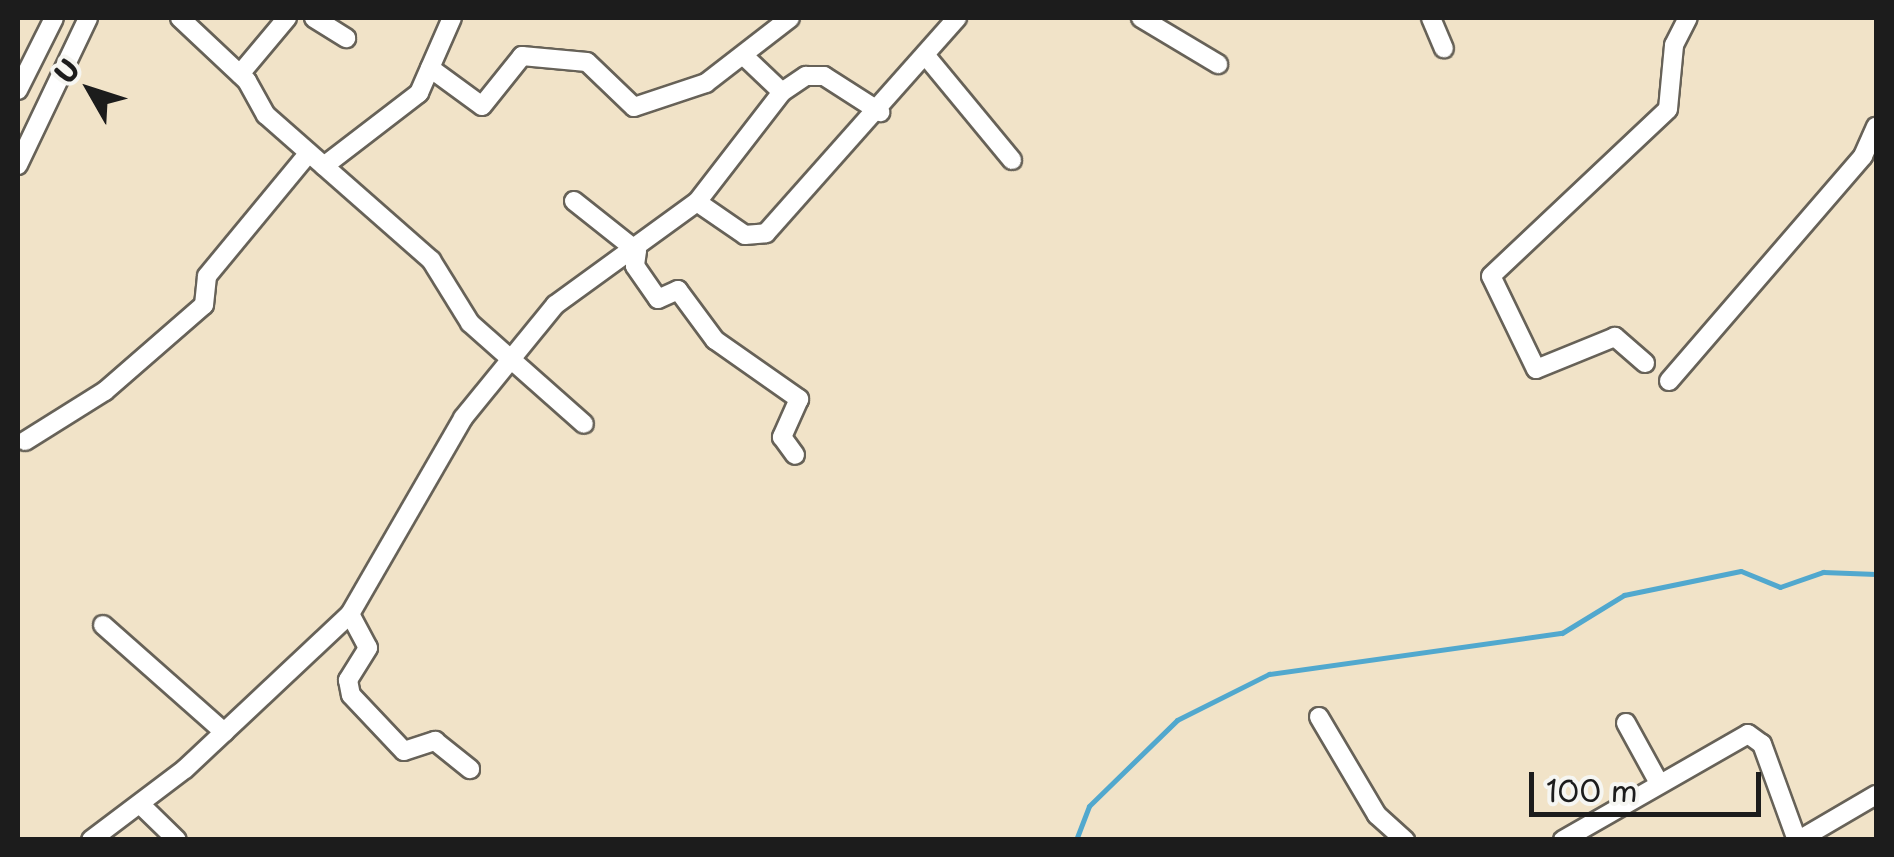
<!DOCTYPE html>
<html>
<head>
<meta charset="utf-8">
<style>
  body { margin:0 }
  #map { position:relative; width:1894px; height:857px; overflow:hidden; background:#f1e3c8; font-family:"Playpen Sans",sans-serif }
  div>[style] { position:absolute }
  .stream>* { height:5px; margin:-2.5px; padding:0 2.5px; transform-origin:2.5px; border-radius:2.5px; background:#51a8ce }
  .roads { filter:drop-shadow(2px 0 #676258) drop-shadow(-2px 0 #676258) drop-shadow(0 2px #676258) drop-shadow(0 -2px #676258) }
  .minor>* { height:18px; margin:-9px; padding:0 9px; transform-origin:9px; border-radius:9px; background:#fff }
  span { translate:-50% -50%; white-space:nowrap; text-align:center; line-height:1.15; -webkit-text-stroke:9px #f6f6f2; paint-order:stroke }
  .frame { position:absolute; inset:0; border:20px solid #1c1c1c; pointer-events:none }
  .north { position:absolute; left:40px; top:40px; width:100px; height:100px; -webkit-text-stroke:8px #f6f6f2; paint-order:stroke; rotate:309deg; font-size:28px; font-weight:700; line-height:40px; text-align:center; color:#1c1c1c }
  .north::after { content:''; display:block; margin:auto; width:35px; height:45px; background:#1c1c1c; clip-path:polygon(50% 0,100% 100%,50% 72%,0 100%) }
  .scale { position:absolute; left:1529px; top:772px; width:232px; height:45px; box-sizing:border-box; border:5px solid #1c1c1c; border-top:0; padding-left:12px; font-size:30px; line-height:35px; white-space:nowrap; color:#1c1c1c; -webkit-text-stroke:8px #f6f6f2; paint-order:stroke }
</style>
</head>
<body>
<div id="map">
  <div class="stream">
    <div style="left:1076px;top:840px;width:36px;rotate:-69deg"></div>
    <div style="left:1089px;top:806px;width:123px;rotate:-44.3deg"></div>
    <div style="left:1177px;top:720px;width:103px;rotate:-26.6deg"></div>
    <div style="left:1269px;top:674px;width:296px;rotate:-8deg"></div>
    <div style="left:1562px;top:633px;width:73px;rotate:-31.5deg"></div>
    <div style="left:1624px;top:595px;width:119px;rotate:-11.6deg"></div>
    <div style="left:1741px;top:571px;width:42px;rotate:22.3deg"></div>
    <div style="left:1780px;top:587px;width:46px;rotate:-19.2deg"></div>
    <div style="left:1823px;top:572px;width:53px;rotate:2.2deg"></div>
  </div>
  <div class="roads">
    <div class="minor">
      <div style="left:180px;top:18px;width:92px;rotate:43.2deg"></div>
      <div style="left:247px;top:81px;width:39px;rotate:61deg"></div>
      <div style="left:266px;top:115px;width:220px;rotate:41.3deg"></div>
      <div style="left:431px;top:260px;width:74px;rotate:58.2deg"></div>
      <div style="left:470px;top:323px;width:152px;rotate:41.5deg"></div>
      <div style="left:314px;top:18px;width:38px;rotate:32deg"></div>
      <div style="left:1141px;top:18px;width:90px;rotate:30.9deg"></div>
      <div style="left:1431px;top:18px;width:33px;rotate:67deg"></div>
      <div style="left:744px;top:56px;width:52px;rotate:43.5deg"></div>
      <div style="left:926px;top:56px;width:135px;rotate:50.4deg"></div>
      <div style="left:430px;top:68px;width:64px;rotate:36.2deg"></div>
      <div style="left:482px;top:106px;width:64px;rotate:-51.3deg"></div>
      <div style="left:522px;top:56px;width:65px;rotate:5.3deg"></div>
      <div style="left:587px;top:62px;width:65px;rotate:43.8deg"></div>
      <div style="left:634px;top:107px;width:76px;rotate:-18.4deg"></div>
      <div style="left:706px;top:83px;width:106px;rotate:-37.7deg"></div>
      <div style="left:240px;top:74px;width:73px;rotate:-50deg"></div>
      <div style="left:18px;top:90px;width:80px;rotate:-63.4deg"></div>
      <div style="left:18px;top:165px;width:163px;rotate:-64.5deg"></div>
      <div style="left:324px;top:166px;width:120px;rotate:-37.5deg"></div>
      <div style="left:419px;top:93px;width:82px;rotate:-66.3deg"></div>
      <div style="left:574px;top:201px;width:80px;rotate:38.4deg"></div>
      <div style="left:637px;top:251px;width:15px;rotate:98deg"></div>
      <div style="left:635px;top:266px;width:40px;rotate:55.1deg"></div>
      <div style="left:658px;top:299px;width:22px;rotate:-24deg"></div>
      <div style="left:678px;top:290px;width:62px;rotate:53.5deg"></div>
      <div style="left:715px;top:340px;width:103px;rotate:35.1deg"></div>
      <div style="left:799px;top:399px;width:42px;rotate:114.1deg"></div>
      <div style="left:782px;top:437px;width:22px;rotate:54deg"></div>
      <div style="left:697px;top:202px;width:139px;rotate:-52.3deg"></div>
      <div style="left:782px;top:92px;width:29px;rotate:-34deg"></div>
      <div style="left:806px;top:76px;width:18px"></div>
      <div style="left:824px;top:76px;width:67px;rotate:32.7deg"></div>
      <div style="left:1645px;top:363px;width:40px;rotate:-139deg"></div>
      <div style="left:1615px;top:337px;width:85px;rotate:157.9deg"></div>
      <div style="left:1536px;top:369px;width:103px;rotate:-115.8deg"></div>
      <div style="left:1491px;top:276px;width:243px;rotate:-43.3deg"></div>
      <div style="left:1668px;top:109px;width:64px;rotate:-84.6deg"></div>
      <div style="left:1674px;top:45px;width:30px;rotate:-63deg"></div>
      <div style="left:1669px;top:381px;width:297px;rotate:-49.2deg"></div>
      <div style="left:1863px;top:156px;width:32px;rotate:-66deg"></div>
      <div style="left:25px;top:441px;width:94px;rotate:-32deg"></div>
      <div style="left:105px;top:391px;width:131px;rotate:-41deg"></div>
      <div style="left:204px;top:305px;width:29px;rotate:-84deg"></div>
      <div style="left:207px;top:276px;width:158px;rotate:-50.4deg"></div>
      <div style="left:350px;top:614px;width:38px;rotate:62deg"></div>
      <div style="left:368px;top:648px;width:38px;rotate:122deg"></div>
      <div style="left:348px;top:680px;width:15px;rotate:79deg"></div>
      <div style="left:351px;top:695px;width:77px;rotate:46.6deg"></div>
      <div style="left:404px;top:751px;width:33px;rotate:-18deg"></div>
      <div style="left:435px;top:741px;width:45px;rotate:38.7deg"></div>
      <div style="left:103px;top:625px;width:162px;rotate:41.5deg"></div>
      <div style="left:1319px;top:717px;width:114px;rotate:59.4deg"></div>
      <div style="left:1377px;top:815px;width:38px;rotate:42deg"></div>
      <div style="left:1626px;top:723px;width:68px;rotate:61.2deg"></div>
      <div style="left:141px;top:805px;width:50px;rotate:44.2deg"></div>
      <div style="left:91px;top:840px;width:118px;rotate:-37.1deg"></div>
      <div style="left:185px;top:769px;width:226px;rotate:-43.2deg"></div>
      <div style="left:350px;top:614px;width:226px;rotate:-60deg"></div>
      <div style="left:463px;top:418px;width:146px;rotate:-50.8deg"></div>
      <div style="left:555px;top:305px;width:175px;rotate:-36deg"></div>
      <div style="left:697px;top:202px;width:58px;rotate:34.5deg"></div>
      <div style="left:745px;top:235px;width:21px;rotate:-5deg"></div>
      <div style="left:766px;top:233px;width:288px;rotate:-48.4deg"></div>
      <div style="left:1563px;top:840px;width:213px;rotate:-29.8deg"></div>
      <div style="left:1748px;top:734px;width:17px;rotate:36deg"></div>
      <div style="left:1762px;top:744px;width:102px;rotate:70deg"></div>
      <div style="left:1799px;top:840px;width:89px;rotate:-30.3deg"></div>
    </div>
  </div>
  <div class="frame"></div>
  <div class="north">U</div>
  <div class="scale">100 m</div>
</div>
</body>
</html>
